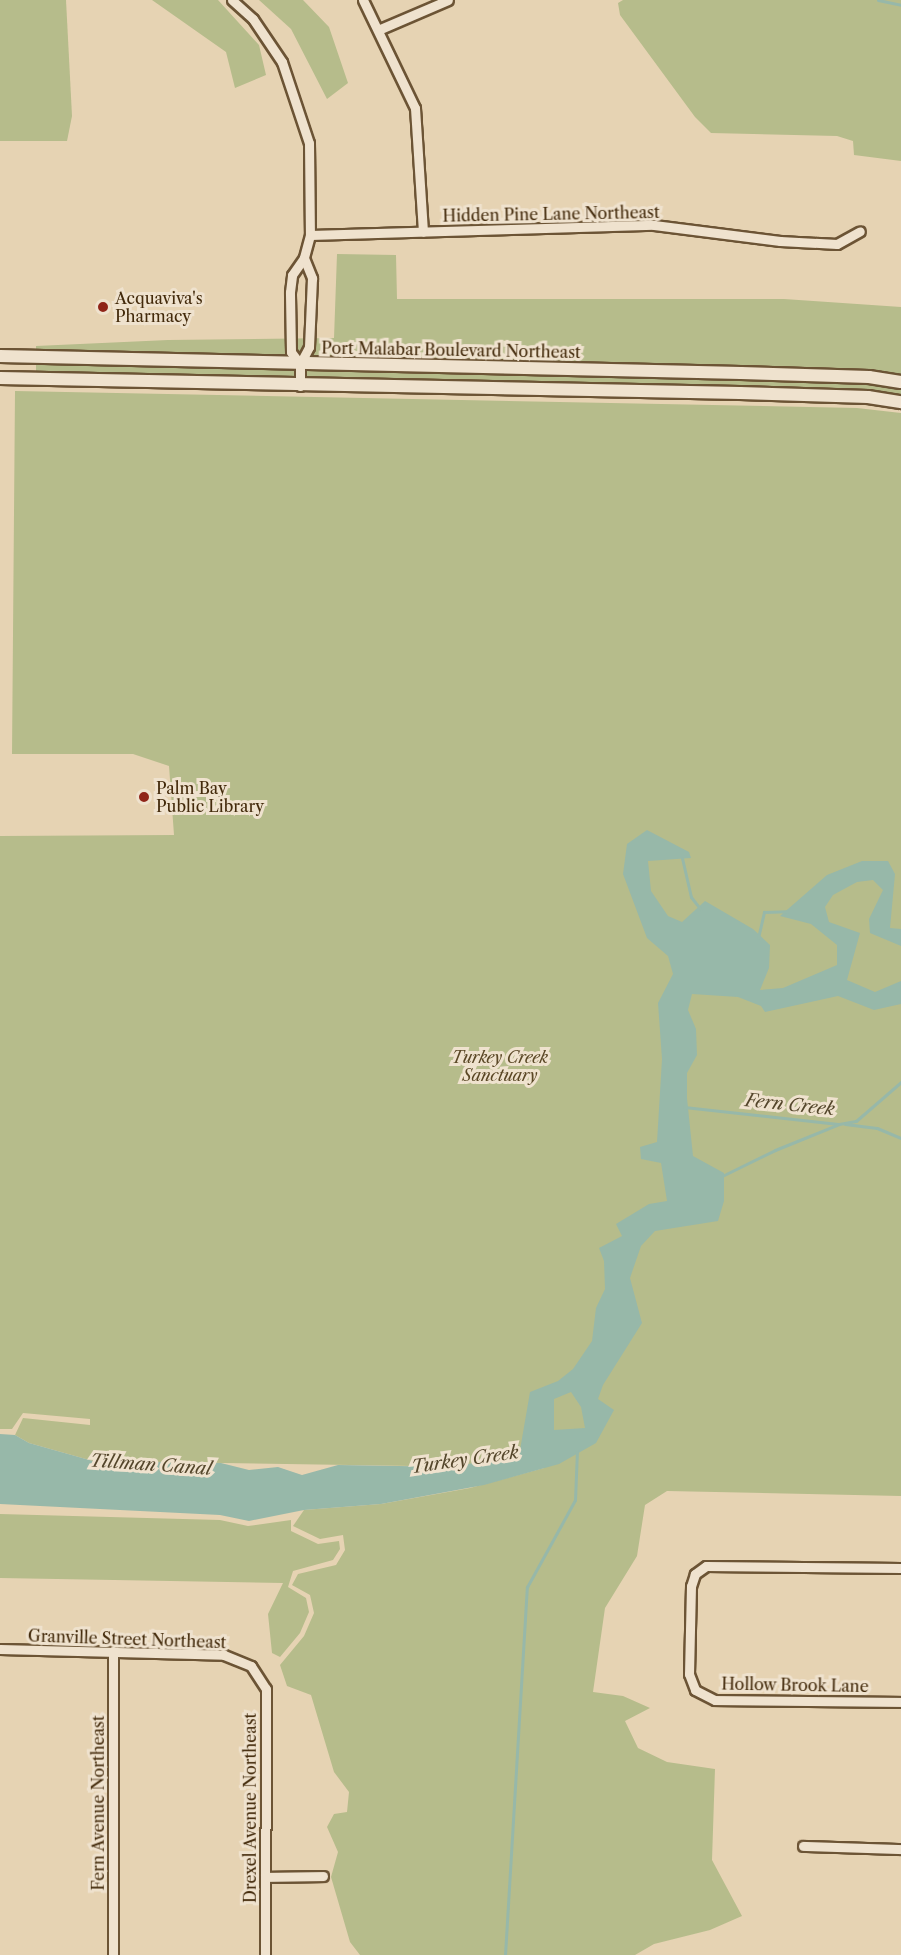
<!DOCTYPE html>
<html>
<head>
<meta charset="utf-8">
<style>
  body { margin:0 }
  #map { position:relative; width:901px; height:1955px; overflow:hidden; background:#e6d3b3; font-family:"Libre Caslon Text",serif }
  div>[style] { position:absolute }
  .green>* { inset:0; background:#b6bc8b }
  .water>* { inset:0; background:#97b8a9 }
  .stream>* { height:3px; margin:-1.5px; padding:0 1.5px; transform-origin:1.5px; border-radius:1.5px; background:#97b8a9 }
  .roads { filter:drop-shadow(2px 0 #6c5435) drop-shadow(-2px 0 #6c5435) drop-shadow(0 2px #6c5435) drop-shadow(0 -2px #6c5435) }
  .street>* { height:9px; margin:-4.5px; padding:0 4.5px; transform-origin:4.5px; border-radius:4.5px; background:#efe2ce }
  .secondary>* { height:12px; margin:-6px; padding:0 6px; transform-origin:6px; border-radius:6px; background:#efe2ce }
  .dots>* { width:16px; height:16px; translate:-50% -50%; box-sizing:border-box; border:3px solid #efe2ce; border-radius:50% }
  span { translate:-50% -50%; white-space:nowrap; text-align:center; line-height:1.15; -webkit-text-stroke:6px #efe2ce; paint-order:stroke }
  .street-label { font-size:16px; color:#432a0b }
  .poi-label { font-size:16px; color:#432a0b }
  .left { translate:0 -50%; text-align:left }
  .park-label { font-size:16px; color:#5a4725; font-style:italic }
  .water-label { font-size:18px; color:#54462b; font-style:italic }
</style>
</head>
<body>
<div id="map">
  <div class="green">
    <div style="clip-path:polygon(0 0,66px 0,72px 116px,67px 141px,0 141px)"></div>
    <div style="clip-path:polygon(152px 0,218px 0,259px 45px,266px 75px,235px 88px,226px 52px)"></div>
    <div style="clip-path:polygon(259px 0,303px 0,329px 27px,348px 83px,327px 99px,291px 29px)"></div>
    <div style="clip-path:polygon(623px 0,901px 0,901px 161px,854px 155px,853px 141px,837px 136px,711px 133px,695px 117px,620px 15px,618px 3px)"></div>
    <div style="clip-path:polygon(337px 254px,396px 255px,397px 299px,784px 299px,901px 307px,901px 376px,870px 370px,741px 366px,36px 350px,36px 346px,168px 340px,334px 338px)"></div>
    <div style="clip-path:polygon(36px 363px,869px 383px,901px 389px,901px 396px,868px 391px,740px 387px,36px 372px)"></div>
    <div style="clip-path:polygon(15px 391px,857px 408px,901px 413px,901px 1496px,667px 1491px,645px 1505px,637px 1556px,605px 1608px,593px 1692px,623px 1696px,650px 1708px,625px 1721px,638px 1748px,667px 1762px,715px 1769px,712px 1860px,742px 1916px,710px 1930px,654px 1944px,635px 1955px,360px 1955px,350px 1942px,331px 1877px,338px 1852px,327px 1827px,334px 1814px,347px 1812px,349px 1792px,334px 1772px,311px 1695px,287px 1686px,280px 1665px,304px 1636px,314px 1613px,310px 1595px,292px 1585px,298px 1574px,336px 1565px,345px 1550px,343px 1535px,320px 1539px,293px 1526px,304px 1510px,381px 1504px,470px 1488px,544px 1468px,93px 1461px,29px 1443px,15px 1435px,23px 1418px,90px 1425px,90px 1419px,23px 1413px,12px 1429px,0 1429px,0 836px,174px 835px,169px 766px,133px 754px,12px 754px)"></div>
    <div style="clip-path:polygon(0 1514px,220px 1520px,248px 1526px,291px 1520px,291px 1531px,318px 1544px,339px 1541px,340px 1549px,333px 1560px,293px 1571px,288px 1587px,306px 1598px,309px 1612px,300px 1633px,280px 1657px,272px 1653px,268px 1614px,283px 1583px,0 1578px)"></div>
  </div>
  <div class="water">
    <div style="clip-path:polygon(evenodd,647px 830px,689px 852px,691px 858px,648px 861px,651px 891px,668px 916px,682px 922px,705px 901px,753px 929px,770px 945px,769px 968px,760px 990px,783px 988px,837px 965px,837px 945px,811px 924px,780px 916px,827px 875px,862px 861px,888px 861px,895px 874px,890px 928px,901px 929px,901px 946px,870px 933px,869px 919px,883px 890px,873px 880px,857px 882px,833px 895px,825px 907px,829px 922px,860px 933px,847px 980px,875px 992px,901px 981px,901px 1004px,874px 1010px,838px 996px,765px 1012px,761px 1006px,738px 997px,692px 994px,688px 1010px,696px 1029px,697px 1055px,687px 1073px,687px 1098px,693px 1156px,724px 1173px,724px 1201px,718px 1221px,655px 1231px,641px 1246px,630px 1278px,642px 1323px,603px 1385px,598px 1399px,614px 1410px,596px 1443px,559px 1464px,484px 1485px,381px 1504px,304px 1510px,249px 1521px,220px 1515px,0 1504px,0 1434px,15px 1435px,29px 1443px,93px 1461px,221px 1463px,249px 1470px,278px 1467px,302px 1475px,338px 1465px,458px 1467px,520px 1450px,530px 1392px,558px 1381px,573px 1369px,592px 1341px,596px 1308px,605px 1289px,604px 1261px,599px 1248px,622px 1236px,616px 1224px,649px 1204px,667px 1201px,661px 1163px,641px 1159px,640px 1147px,657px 1142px,662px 1059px,658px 1003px,673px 974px,668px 956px,647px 938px,623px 874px,627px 844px,647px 830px,571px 1392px,581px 1407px,585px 1428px,554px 1430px,554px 1399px,571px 1392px)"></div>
  </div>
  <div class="stream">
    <div style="left:878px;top:0;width:24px;rotate:12deg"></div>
    <div style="left:682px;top:858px;width:40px;rotate:77deg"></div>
    <div style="left:691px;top:897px;width:16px;rotate:52deg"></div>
    <div style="left:758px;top:938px;width:27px;rotate:-77deg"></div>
    <div style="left:764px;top:912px;width:23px;rotate:-2deg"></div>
    <div style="left:684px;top:1107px;width:155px;rotate:6.3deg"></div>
    <div style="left:845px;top:1124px;width:32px;rotate:7deg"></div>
    <div style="left:877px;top:1128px;width:26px;rotate:23deg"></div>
    <div style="left:722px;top:1176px;width:59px;rotate:-26.1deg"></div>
    <div style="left:775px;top:1150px;width:69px;rotate:-22.1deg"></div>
    <div style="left:839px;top:1124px;width:17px;rotate:-10deg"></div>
    <div style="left:856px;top:1121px;width:60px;rotate:-40.9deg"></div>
    <div style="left:505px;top:1955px;width:369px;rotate:-86.6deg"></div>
    <div style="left:527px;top:1587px;width:99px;rotate:-61.1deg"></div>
    <div style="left:575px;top:1500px;width:49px;rotate:-87.7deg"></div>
  </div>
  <div class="roads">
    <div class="street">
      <div style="left:232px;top:0;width:28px;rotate:42deg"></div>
      <div style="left:253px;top:19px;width:52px;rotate:56deg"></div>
      <div style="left:282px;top:62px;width:85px;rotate:71.6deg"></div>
      <div style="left:309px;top:143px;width:92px;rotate:89.4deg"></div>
      <div style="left:310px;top:235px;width:24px;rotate:105deg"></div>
      <div style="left:304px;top:258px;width:22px;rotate:68deg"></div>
      <div style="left:312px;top:278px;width:69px;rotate:92.5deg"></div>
      <div style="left:309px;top:347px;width:19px;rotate:118deg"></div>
      <div style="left:300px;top:364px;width:22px;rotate:90deg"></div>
      <div style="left:363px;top:0;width:120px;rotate:64.3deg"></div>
      <div style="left:415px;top:108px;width:124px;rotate:86.3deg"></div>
      <div style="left:378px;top:30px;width:76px;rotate:-23.2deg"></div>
      <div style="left:310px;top:235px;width:344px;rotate:-1.7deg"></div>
      <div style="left:654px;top:225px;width:127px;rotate:7.2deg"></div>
      <div style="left:780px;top:241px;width:57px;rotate:3deg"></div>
      <div style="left:837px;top:244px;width:26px;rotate:-29deg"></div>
      <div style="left:300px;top:364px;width:15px;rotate:-127deg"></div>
      <div style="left:291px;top:352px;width:60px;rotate:-91deg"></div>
      <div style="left:290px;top:292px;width:17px;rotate:-83deg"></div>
      <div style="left:292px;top:275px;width:21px;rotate:-55deg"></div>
      <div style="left:901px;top:1568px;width:195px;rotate:-179.4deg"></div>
      <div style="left:706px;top:1566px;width:14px;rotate:144deg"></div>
      <div style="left:695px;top:1574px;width:13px;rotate:108deg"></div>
      <div style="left:691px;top:1586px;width:88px;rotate:91.3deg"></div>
      <div style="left:689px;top:1674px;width:17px;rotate:69deg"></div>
      <div style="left:695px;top:1690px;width:22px;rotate:27deg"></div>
      <div style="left:715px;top:1700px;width:186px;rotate:0.6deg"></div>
      <div style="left:0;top:1649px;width:224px;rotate:1.5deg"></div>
      <div style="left:224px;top:1655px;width:29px;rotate:22deg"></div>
      <div style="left:251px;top:1666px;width:27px;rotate:57deg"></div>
      <div style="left:266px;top:1689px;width:266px;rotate:90.2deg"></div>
      <div style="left:113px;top:1651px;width:304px;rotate:90deg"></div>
      <div style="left:803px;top:1846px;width:98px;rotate:1.8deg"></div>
      <div style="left:265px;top:1877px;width:58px;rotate:-1deg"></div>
    </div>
    <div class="secondary">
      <div style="left:0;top:356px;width:741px;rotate:1.31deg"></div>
      <div style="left:741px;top:373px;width:128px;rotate:1.8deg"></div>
      <div style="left:869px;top:377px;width:32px;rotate:9deg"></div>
      <div style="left:0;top:378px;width:740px;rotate:1.16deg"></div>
      <div style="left:740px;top:393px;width:128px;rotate:1.8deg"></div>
      <div style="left:868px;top:397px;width:33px;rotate:9deg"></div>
    </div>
  </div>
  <div class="dots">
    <div style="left:103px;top:307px;background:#8f2418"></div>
    <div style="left:144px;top:797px;background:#8f2418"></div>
  </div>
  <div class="street-label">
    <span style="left:551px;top:214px;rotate:-1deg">Hidden Pine Lane Northeast</span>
    <span style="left:451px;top:350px;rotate:1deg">Port Malabar Boulevard Northeast</span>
    <span style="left:127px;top:1639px;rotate:2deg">Granville Street Northeast</span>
    <span style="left:795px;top:1685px;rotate:1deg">Hollow Brook Lane</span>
    <span style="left:98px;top:1803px;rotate:-90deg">Fern Avenue Northeast</span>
    <span style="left:250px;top:1808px;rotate:-90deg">Drexel Avenue Northeast</span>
  </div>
  <div class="poi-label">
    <span class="left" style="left:115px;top:307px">Acquaviva's<br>Pharmacy</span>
    <span class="left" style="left:156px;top:797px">Palm Bay<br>Public Library</span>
  </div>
  <div class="park-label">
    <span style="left:500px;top:1066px">Turkey Creek<br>Sanctuary</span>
  </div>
  <div class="water-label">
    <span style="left:790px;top:1105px;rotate:6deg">Fern Creek</span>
    <span style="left:465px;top:1460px;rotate:-8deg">Turkey Creek</span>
    <span style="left:151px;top:1465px;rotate:4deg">Tillman Canal</span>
  </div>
</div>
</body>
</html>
